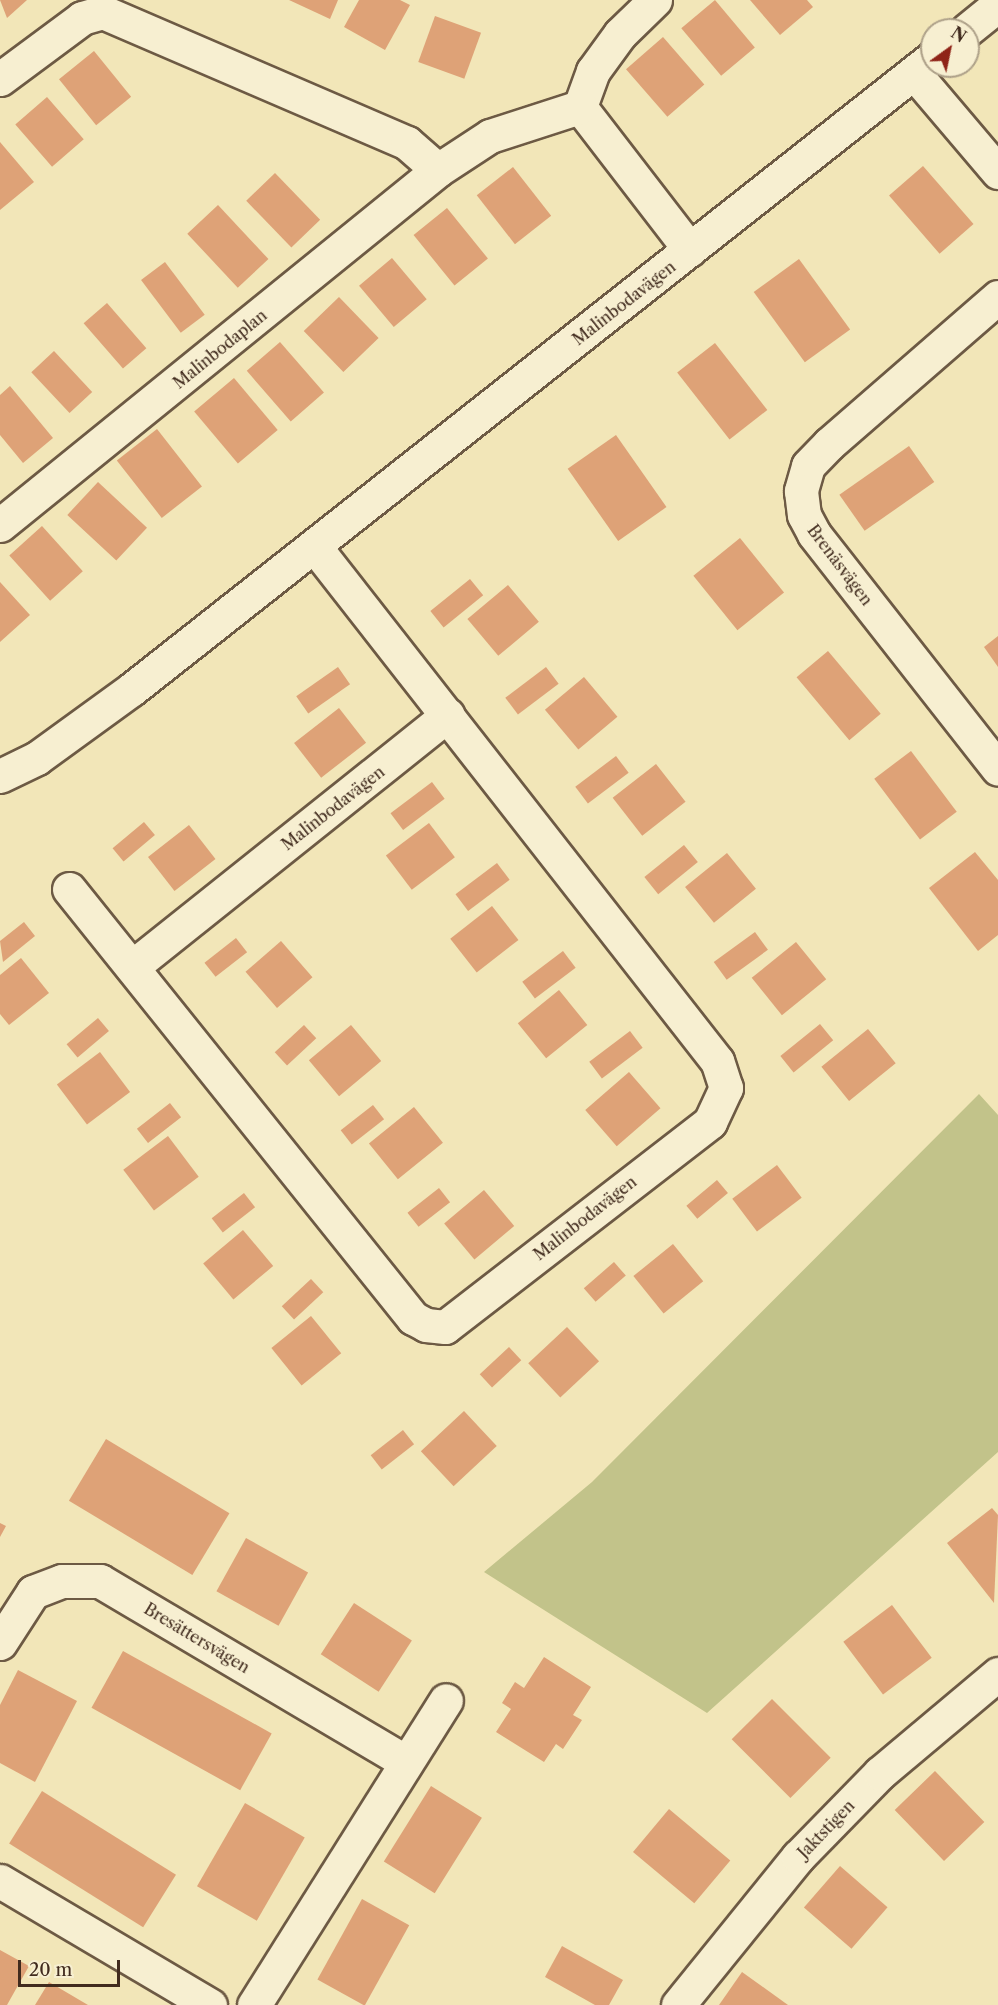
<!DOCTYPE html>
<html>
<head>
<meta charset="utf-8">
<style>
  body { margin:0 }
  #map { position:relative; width:998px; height:2005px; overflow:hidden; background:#f2e6b8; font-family:"Libre Caslon Text",serif }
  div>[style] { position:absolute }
  .green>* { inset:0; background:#c2c38a }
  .building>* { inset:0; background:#dea277; transform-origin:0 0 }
  .roads { filter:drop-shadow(2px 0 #6d5a44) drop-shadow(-2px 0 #6d5a44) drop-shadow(0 2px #6d5a44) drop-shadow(0 -2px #6d5a44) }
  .street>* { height:33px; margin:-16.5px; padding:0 16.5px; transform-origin:16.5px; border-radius:16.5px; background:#f7efd1 }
  .secondary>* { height:33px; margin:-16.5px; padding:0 16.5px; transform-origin:16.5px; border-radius:16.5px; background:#f7efd1 }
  span { translate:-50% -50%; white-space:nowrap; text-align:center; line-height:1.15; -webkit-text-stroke:4.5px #f7efd1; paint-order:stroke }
  .street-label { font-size:16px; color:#412b1e }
  .north { position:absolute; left:920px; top:18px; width:60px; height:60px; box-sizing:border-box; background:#f7efd1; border:2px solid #aea189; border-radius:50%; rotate:33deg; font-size:16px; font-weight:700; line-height:24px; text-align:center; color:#412b1e }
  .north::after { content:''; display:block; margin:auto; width:21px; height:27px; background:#8f2418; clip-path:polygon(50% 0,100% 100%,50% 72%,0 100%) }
  .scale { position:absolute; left:18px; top:1960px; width:102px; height:27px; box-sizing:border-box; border:3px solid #412b1e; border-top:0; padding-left:8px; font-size:18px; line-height:21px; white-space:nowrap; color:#412b1e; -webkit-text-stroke:4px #f7efd1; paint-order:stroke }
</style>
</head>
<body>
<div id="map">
  <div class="green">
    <div style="clip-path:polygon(979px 1094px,998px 1115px,998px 1452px,707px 1713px,484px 1572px,592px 1482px)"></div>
  </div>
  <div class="building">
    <div style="clip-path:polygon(0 0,27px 0,7px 18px)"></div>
    <div style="clip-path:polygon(289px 0,338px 0,330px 19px)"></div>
    <div style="clip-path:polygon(359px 0,400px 0,410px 5px,385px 50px,344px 27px)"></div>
    <div style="left:715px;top:0;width:62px;height:44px;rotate:50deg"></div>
    <div style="clip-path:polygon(750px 0,807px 0,813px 7px,780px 35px)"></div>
    <div style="left:435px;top:16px;width:49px;height:49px;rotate:20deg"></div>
    <div style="left:663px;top:37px;width:63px;height:49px;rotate:49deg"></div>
    <div style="left:94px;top:51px;width:59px;height:45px;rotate:51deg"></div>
    <div style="left:47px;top:97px;width:56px;height:42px;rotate:49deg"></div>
    <div style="clip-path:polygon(0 142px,34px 182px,0 210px)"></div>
    <div style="left:923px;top:166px;width:77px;height:45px;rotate:49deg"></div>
    <div style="left:513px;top:167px;width:62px;height:46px;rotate:52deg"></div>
    <div style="left:275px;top:173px;width:65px;height:40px;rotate:46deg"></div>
    <div style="left:218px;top:205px;width:74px;height:42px;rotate:47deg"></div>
    <div style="left:447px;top:208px;width:65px;height:43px;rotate:51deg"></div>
    <div style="left:392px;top:258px;width:54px;height:43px;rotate:50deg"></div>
    <div style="left:799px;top:259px;width:87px;height:56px;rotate:54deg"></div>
    <div style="left:165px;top:262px;width:66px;height:30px;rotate:53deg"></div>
    <div style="left:339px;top:297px;width:57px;height:49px;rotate:46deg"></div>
    <div style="left:107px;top:303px;width:60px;height:31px;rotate:49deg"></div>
    <div style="left:280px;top:342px;width:67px;height:44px;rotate:49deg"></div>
    <div style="left:715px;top:343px;width:85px;height:48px;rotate:52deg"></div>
    <div style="left:54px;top:351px;width:56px;height:31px;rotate:47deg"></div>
    <div style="left:234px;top:378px;width:68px;height:52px;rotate:50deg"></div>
    <div style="clip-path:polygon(10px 386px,53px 438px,23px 463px,0 435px,0 395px)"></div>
    <div style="left:157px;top:429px;width:73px;height:51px;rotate:52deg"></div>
    <div style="left:616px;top:435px;width:88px;height:59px;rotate:55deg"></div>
    <div style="left:909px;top:446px;width:44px;height:85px;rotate:55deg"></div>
    <div style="left:98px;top:482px;width:67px;height:45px;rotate:43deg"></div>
    <div style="left:42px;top:526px;width:61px;height:44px;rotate:48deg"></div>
    <div style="left:740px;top:538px;width:70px;height:60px;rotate:51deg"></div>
    <div style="left:470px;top:579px;width:21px;height:51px;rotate:51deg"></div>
    <div style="clip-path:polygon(0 582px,30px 615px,0 642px)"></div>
    <div style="left:508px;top:585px;width:48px;height:53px;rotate:50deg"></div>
    <div style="clip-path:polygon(998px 636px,998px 667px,984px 647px)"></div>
    <div style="left:828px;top:651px;width:82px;height:41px;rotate:50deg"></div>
    <div style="left:338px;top:667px;width:21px;height:51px;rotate:55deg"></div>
    <div style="left:546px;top:667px;width:21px;height:51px;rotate:53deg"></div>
    <div style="left:584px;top:677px;width:52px;height:51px;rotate:50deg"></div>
    <div style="left:339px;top:708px;width:44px;height:57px;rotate:52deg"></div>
    <div style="left:911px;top:751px;width:76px;height:46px;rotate:53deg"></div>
    <div style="left:616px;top:756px;width:21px;height:51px;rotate:53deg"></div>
    <div style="left:656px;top:764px;width:48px;height:55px;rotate:52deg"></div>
    <div style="left:432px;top:782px;width:21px;height:52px;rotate:53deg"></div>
    <div style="left:144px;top:822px;width:17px;height:41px;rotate:50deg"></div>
    <div style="left:429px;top:823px;width:43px;height:54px;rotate:53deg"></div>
    <div style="left:189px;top:825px;width:43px;height:52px;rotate:52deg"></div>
    <div style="left:684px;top:845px;width:22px;height:51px;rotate:51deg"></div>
    <div style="clip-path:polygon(975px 852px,998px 880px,998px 935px,978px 951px,929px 888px)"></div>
    <div style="left:727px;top:853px;width:46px;height:54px;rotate:51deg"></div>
    <div style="left:497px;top:863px;width:21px;height:52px;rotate:53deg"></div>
    <div style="left:492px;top:906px;width:43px;height:53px;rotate:52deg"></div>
    <div style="clip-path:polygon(24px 922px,35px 936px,3px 962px,0 941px)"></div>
    <div style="left:755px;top:932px;width:22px;height:51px;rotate:54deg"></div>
    <div style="left:236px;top:938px;width:18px;height:40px;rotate:52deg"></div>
    <div style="left:281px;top:941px;width:48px;height:47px;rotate:49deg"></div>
    <div style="left:796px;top:942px;width:48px;height:57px;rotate:51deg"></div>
    <div style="left:563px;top:951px;width:21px;height:51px;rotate:53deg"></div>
    <div style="clip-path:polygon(21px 958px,49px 993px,9px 1025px,0 1014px,0 975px)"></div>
    <div style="left:559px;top:990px;width:45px;height:53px;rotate:51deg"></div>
    <div style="left:98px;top:1018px;width:17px;height:41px;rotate:50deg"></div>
    <div style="left:820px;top:1024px;width:21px;height:51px;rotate:51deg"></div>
    <div style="left:304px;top:1025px;width:18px;height:40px;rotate:47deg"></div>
    <div style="left:351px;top:1025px;width:47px;height:55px;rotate:50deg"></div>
    <div style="left:868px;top:1029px;width:44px;height:60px;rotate:51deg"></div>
    <div style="left:630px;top:1031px;width:21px;height:51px;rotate:53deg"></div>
    <div style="left:100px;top:1052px;width:50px;height:54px;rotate:53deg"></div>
    <div style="left:629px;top:1072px;width:48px;height:58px;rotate:49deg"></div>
    <div style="left:170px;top:1103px;width:18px;height:42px;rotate:52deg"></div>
    <div style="left:373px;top:1105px;width:18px;height:41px;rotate:52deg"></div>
    <div style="left:414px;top:1107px;width:46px;height:58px;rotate:51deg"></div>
    <div style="left:168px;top:1136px;width:51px;height:56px;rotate:53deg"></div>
    <div style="left:777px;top:1165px;width:41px;height:56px;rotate:53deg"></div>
    <div style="left:717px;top:1180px;width:17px;height:40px;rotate:50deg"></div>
    <div style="left:439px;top:1188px;width:18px;height:40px;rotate:52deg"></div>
    <div style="left:484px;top:1190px;width:47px;height:52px;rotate:50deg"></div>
    <div style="left:244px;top:1193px;width:18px;height:41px;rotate:52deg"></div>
    <div style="left:243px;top:1230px;width:47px;height:52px;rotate:50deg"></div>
    <div style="left:673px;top:1244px;width:48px;height:51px;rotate:51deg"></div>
    <div style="left:614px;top:1262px;width:18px;height:40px;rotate:49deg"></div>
    <div style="left:311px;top:1279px;width:18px;height:40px;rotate:47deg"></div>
    <div style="left:311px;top:1316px;width:48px;height:51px;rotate:51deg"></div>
    <div style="left:567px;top:1327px;width:47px;height:53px;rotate:47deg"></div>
    <div style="left:509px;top:1347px;width:18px;height:40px;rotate:47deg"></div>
    <div style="left:464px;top:1411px;width:48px;height:59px;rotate:47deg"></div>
    <div style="left:403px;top:1430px;width:18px;height:41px;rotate:52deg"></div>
    <div style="left:106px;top:1439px;width:144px;height:72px;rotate:31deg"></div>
    <div style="clip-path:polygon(992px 1508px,998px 1515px,994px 1603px,947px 1543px)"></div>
    <div style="clip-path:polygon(0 1523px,6px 1526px,0 1537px)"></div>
    <div style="left:246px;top:1538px;width:71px;height:61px;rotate:29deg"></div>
    <div style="left:354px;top:1603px;width:69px;height:61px;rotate:33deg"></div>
    <div style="left:892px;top:1605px;width:66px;height:61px;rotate:53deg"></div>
    <div style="left:123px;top:1651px;width:170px;height:65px;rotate:29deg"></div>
    <div style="clip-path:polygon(544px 1657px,591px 1687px,573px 1715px,582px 1720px,563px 1749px,556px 1744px,544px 1762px,496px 1732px,511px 1709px,502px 1703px,515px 1682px,524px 1688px)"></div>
    <div style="clip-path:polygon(18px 1670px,77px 1701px,35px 1782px,0 1763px,0 1705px)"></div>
    <div style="left:772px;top:1699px;width:83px;height:57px;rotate:45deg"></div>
    <div style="left:935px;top:1771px;width:71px;height:56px;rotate:46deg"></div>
    <div style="left:431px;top:1786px;width:60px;height:89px;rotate:32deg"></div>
    <div style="left:42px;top:1791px;width:158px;height:62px;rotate:32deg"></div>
    <div style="left:245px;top:1803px;width:69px;height:96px;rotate:30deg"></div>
    <div style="left:669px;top:1809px;width:80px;height:56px;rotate:40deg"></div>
    <div style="left:840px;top:1866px;width:63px;height:55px;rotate:41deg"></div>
    <div style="left:362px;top:1899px;width:54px;height:92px;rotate:29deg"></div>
    <div style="clip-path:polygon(562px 1946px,623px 1980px,609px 2005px,595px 2005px,545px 1977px)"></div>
    <div style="clip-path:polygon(0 1950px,29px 1966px,7px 2005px,0 2005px)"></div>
    <div style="clip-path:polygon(742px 1972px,788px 2005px,719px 2005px)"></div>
    <div style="clip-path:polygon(49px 1982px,88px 2005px,35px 2005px)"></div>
  </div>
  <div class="roads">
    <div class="street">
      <div style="left:655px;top:0;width:49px;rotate:135.8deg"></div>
      <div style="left:620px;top:34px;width:46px;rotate:126.1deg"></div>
      <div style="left:593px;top:71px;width:38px;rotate:110deg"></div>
      <div style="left:580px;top:107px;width:180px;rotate:52.4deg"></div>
      <div style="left:914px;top:73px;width:130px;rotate:49.7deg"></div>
      <div style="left:0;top:79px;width:102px;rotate:-36.6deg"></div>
      <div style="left:82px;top:18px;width:22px;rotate:-16deg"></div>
      <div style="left:103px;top:12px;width:331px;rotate:23.3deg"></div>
      <div style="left:407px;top:143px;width:41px;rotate:41.1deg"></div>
      <div style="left:998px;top:297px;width:224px;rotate:139deg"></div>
      <div style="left:829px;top:444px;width:30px;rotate:134deg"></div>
      <div style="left:808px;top:466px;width:26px;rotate:106deg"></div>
      <div style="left:801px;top:491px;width:24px;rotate:83deg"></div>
      <div style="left:804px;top:515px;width:21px;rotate:62deg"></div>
      <div style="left:814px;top:534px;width:298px;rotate:51.9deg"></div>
      <div style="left:0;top:525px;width:564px;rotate:-39.02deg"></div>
      <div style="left:438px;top:170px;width:62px;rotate:-33.2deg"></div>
      <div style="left:490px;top:136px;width:95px;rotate:-17.9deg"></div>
      <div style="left:69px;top:889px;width:550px;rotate:51.28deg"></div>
      <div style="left:413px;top:1318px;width:15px;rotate:28deg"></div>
      <div style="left:426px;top:1325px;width:19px;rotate:6deg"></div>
      <div style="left:445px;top:1327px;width:335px;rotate:-37.7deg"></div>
      <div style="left:710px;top:1122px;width:38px;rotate:-65deg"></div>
      <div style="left:726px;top:1088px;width:28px;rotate:-108deg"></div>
      <div style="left:717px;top:1061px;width:653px;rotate:-128.03deg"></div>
      <div style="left:132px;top:967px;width:404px;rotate:-38.6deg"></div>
      <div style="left:0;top:1643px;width:61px;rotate:-57.1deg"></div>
      <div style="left:33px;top:1592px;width:31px;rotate:-21deg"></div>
      <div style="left:62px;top:1581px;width:38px"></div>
      <div style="left:100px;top:1581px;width:356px;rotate:30.6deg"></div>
      <div style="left:0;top:1881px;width:244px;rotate:30.6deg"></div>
      <div style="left:254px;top:2005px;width:360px;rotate:-57.8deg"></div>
      <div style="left:678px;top:2005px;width:191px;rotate:-51deg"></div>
      <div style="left:798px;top:1857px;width:117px;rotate:-45.7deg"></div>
      <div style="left:880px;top:1773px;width:154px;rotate:-40deg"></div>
    </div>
    <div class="secondary">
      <div style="left:967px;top:30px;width:40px;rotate:-39deg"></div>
      <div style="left:0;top:776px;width:41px;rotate:-25.9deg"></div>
      <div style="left:37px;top:758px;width:117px;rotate:-36deg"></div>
      <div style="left:132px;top:689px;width:1019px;rotate:-38.26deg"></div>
    </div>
  </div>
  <div class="street-label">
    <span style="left:624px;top:303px;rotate:-38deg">Malinbodavägen</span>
    <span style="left:220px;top:349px;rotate:-39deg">Malinbodaplan</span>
    <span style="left:840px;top:565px;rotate:53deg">Brenäsvägen</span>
    <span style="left:333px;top:808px;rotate:-38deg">Malinbodavägen</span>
    <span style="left:585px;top:1218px;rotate:-38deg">Malinbodavägen</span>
    <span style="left:197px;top:1638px;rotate:31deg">Bresättersvägen</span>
    <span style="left:826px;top:1829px;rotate:-46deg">Jaktstigen</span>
  </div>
  <div class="north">N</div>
  <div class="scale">20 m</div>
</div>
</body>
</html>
